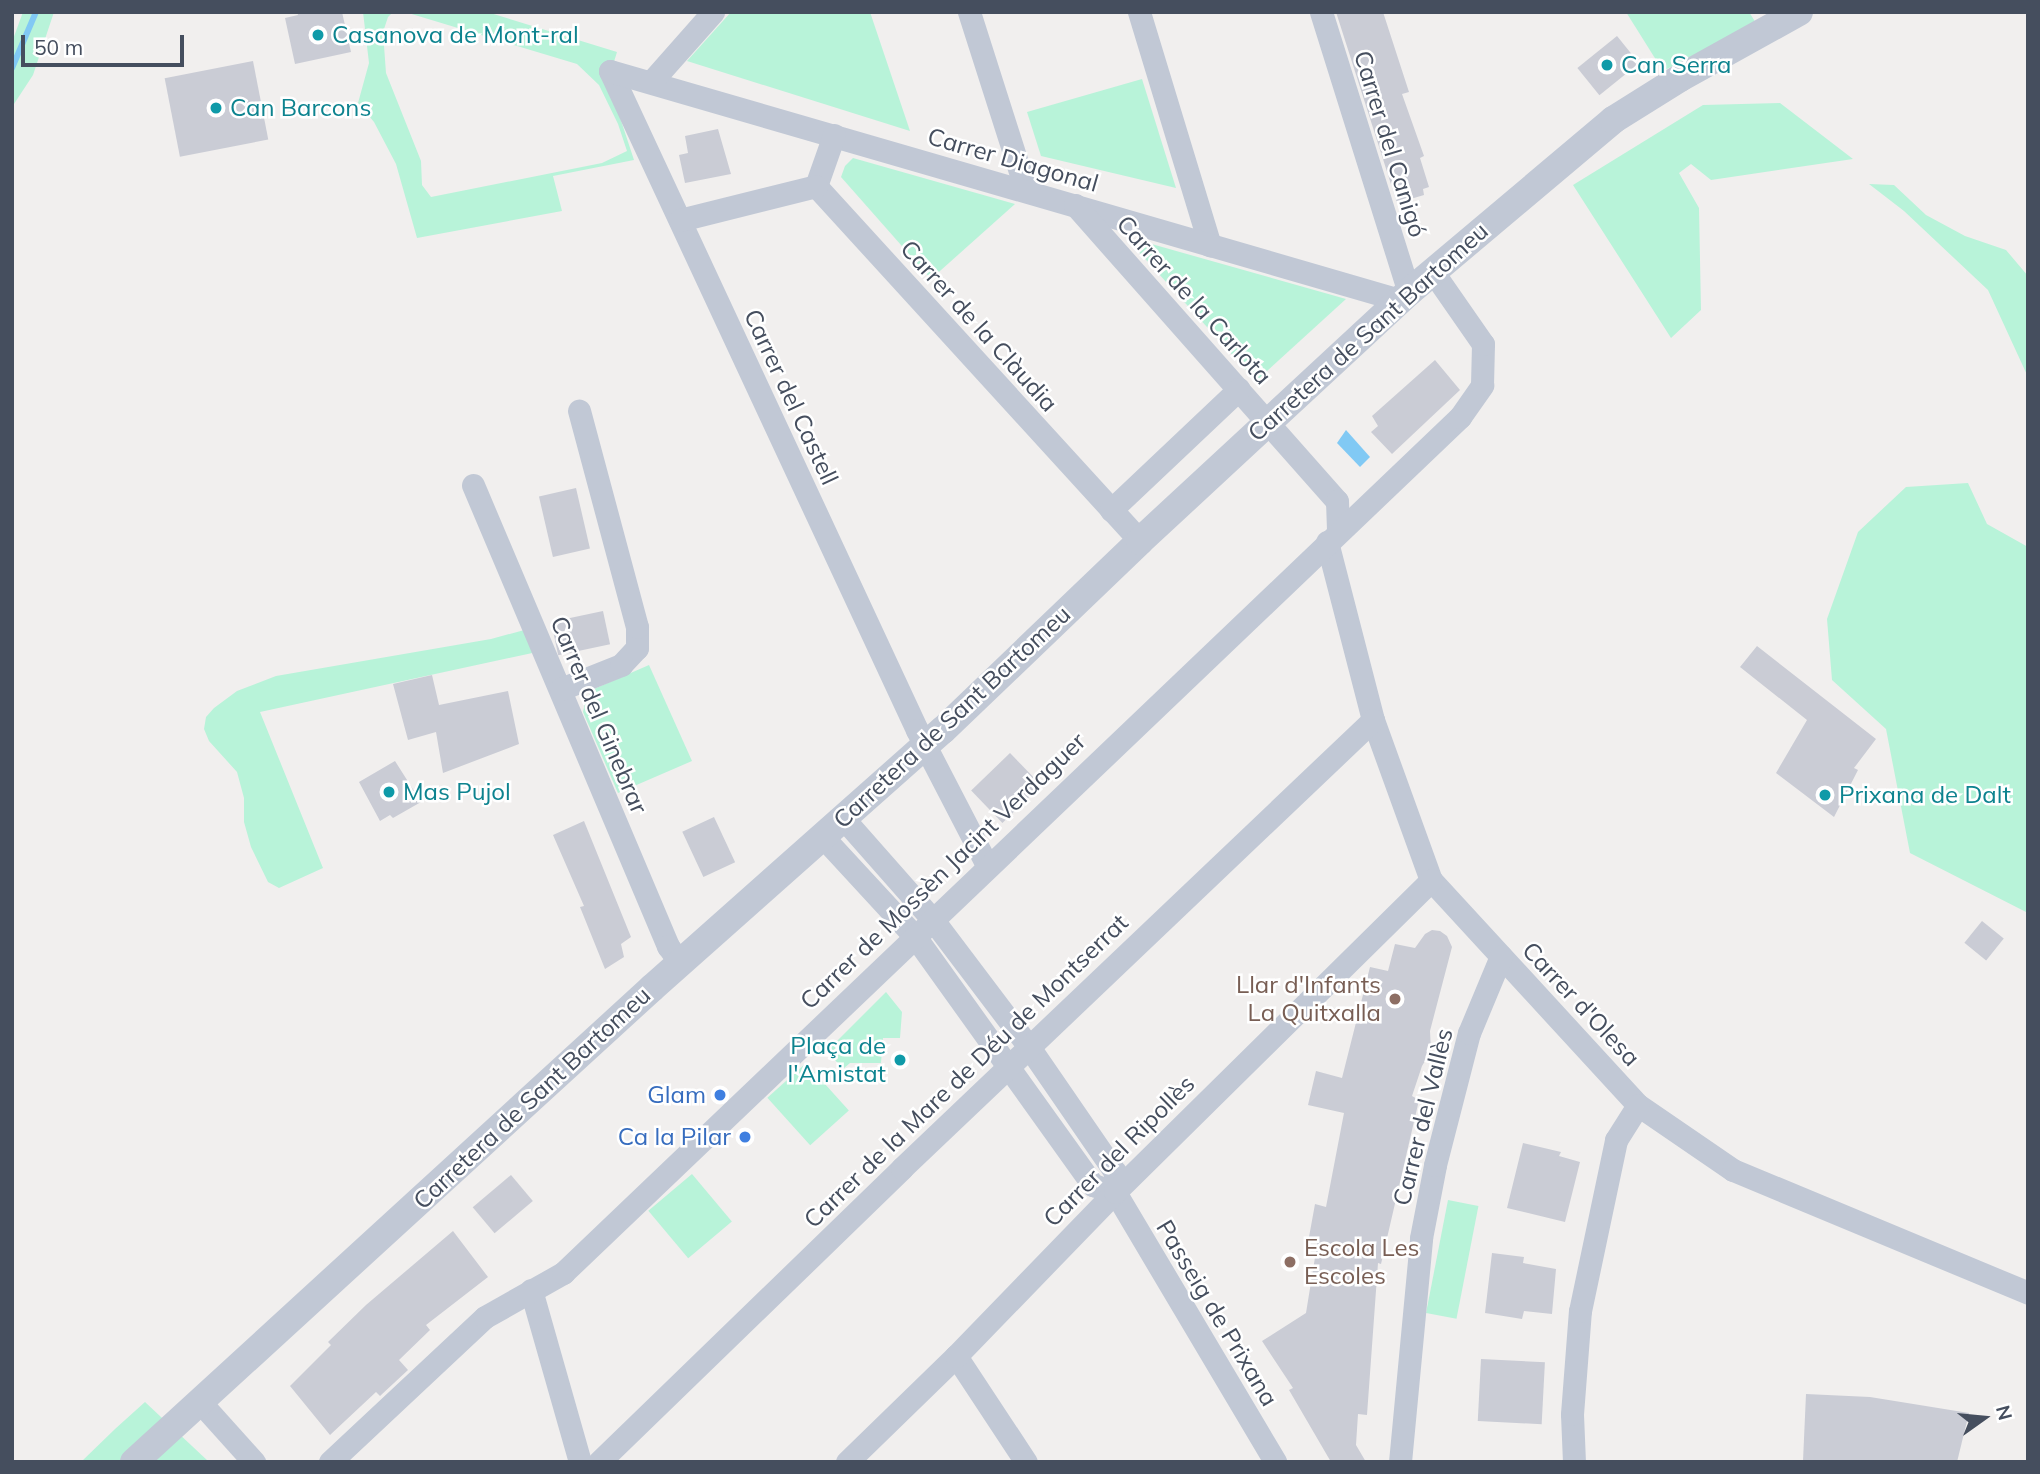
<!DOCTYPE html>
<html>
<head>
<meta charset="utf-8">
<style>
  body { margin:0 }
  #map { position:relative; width:2040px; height:1474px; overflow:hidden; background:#f1efee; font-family:Mulish,sans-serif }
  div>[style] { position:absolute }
  .green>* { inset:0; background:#b8f3d9; transform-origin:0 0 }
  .water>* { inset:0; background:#81c9f4 }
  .stream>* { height:6px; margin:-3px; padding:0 3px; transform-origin:3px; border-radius:3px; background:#81c9f4 }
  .building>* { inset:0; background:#caccd5; transform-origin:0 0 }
  .minor>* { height:23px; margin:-11.5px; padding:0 11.5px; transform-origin:11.5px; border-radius:11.5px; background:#c1c8d5 }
  .tertiary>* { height:28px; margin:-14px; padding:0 14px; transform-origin:14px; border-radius:14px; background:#c1c8d5 }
  .dots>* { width:19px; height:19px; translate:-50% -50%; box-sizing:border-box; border:4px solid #fff; border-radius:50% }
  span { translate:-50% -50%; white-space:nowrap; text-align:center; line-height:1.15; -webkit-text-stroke:5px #fff; paint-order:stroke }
  .culture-label { font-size:24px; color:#0d838f }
  .left { translate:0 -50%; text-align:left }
  .right { translate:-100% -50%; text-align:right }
  .street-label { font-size:24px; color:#454e5e }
  .education-label { font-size:24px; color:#785e54 }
  .shop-label { font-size:24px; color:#366cbe }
  .frame { position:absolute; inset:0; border:14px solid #454e5e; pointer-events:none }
  .north { position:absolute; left:1949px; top:1383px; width:70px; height:70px; -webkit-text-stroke:5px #fff; paint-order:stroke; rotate:75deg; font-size:19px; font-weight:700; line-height:28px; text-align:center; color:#454e5e }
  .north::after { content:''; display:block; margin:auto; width:24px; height:32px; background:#454e5e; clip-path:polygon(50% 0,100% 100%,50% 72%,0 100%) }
  .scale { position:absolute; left:21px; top:35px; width:163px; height:32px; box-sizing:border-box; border:4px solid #454e5e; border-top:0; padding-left:9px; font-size:21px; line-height:24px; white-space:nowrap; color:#454e5e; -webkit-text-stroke:5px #fff; paint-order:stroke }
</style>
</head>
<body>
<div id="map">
  <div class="green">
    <div style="clip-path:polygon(23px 12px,54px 12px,33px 75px,12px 107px,12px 42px)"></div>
    <div style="clip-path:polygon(363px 12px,393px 12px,388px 17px,383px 32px,386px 73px,421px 161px,422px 185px,431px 197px,602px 163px,627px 151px,618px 124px,599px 85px,577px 64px,405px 12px,487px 12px,617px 52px,608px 81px,634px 160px,553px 176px,562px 211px,417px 238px,396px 164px,374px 122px,358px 103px,369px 63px)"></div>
    <div style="clip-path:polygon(731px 12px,870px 12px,910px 131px,687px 61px)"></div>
    <div style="clip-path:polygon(1626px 12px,1749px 12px,1756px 23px,1663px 71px)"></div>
    <div style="clip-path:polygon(1142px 79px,1176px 188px,1041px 156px,1027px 112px)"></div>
    <div style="clip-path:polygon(1780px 103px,1853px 159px,1711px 180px,1691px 164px,1679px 173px,1699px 208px,1701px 310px,1671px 338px,1573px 185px,1703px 105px)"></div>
    <div style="clip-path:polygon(853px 158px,1015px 204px,931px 279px,841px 177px,845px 166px)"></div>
    <div style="clip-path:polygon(1869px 184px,1894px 185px,1926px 215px,1965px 236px,2006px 250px,2028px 276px,2028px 377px,1988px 290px,1904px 211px)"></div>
    <div style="clip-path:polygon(1148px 243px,1346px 299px,1256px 381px,1138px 251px)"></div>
    <div style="clip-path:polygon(1968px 483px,1987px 524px,2028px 547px,2028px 913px,1910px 853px,1886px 729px,1832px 680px,1827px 619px,1858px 532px,1906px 487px)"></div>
    <div style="clip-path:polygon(528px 629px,537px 652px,260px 712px,323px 868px,279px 888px,268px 882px,251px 847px,244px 822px,244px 798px,237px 772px,209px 741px,204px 729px,206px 717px,214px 708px,237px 691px,276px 676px,491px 639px)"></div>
    <div style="clip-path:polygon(649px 665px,692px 761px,618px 793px,583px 712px,586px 699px,594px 689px)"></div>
    <div style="clip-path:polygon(886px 992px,902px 1012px,900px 1038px,883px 1038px,881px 1063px,850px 1063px,843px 1069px,827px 1051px)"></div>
    <div style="left:806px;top:1063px;width:64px;height:52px;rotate:48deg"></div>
    <div style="left:692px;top:1174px;width:62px;height:57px;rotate:50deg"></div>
    <div style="left:1448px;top:1200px;width:31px;height:115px;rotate:11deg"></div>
    <div style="clip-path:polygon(145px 1402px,208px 1461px,81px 1462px,115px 1429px)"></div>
  </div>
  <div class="water">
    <div style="clip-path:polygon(1346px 430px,1370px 457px,1360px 467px,1337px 443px)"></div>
  </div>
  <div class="stream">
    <div style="left:12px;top:68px;width:61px;rotate:-66.8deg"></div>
  </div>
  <div class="building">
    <div style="clip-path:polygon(297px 12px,342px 12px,351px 52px,295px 64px,285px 18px,298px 15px)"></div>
    <div style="clip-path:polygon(1336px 12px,1383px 12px,1409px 92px,1402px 94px,1424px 156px,1420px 158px,1429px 187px,1423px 189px,1424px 195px,1397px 203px)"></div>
    <div style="left:1617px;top:36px;width:35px;height:51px;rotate:51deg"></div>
    <div style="left:253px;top:61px;width:80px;height:90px;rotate:79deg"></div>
    <div style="clip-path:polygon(718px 129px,731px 174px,685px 183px,679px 155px,688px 153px,685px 136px)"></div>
    <div style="clip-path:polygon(1435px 360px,1460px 390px,1392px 454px,1371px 432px,1378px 426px,1372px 416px)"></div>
    <div style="left:576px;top:488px;width:62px;height:38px;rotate:77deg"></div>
    <div style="left:603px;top:611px;width:34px;height:53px;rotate:78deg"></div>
    <div style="clip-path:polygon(1757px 646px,1876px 739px,1854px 768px,1858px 770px,1834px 817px,1776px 773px,1807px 720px,1740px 667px)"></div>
    <div style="clip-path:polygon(432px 675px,439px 705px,508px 691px,519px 744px,443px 773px,436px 732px,408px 740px,393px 684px)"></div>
    <div style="left:1010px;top:753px;width:45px;height:54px;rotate:46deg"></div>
    <div style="clip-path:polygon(395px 761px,421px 802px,393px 818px,390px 815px,380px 821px,359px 782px)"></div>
    <div style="left:714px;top:817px;width:50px;height:35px;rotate:65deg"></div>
    <div style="clip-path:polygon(584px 821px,631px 937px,621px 944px,624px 957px,605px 969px,580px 907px,584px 906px,553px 835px)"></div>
    <div style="left:1982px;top:921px;width:28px;height:28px;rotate:39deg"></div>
    <div style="clip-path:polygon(1432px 930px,1440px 931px,1447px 936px,1452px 947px,1430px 1031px,1431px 1051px,1422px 1066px,1412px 1096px,1419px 1100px,1381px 1264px,1378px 1263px,1367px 1415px,1358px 1414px,1356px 1445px,1366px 1462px,1331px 1462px,1289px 1390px,1293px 1388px,1262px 1341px,1306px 1313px,1318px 1239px,1309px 1237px,1315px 1204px,1326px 1207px,1344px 1113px,1308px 1105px,1316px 1071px,1342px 1078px,1370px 967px,1388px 971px,1395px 944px,1415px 948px,1425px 934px)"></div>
    <div style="clip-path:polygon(1523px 1143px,1561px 1152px,1559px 1156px,1580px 1162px,1565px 1222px,1507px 1208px)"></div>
    <div style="left:511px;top:1175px;width:34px;height:50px;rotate:50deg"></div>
    <div style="clip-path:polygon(453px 1231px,488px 1277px,426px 1325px,430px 1330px,399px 1360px,408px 1370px,380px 1396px,376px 1392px,330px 1435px,290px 1386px,331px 1345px,328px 1342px,366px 1305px)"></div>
    <div style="clip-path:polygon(1492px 1253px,1524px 1257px,1523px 1263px,1556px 1269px,1552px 1314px,1524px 1311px,1522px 1319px,1485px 1313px)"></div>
    <div style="left:1481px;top:1359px;width:64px;height:62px;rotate:3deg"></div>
    <div style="clip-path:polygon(1806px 1394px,1870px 1397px,1969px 1413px,1957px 1462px,1803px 1461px)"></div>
  </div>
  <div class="minor">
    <div style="left:969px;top:12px;width:188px;rotate:72.3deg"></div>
    <div style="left:1139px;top:12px;width:244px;rotate:73.1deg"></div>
    <div style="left:1321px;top:12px;width:294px;rotate:72.6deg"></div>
    <div style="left:610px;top:71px;width:727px;rotate:65.02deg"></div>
    <div style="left:917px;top:730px;width:152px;rotate:62.6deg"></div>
    <div style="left:610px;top:71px;width:823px;rotate:16.17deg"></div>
    <div style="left:651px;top:82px;width:94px;rotate:-48.5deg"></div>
    <div style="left:834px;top:135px;width:54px;rotate:109.4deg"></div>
    <div style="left:816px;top:186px;width:481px;rotate:47.6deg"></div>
    <div style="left:1075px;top:205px;width:395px;rotate:48.5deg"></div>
    <div style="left:1337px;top:501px;width:29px;rotate:88deg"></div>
    <div style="left:680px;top:220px;width:140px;rotate:-14deg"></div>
    <div style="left:473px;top:485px;width:501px;rotate:67.07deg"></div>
    <div style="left:668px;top:946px;width:21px;rotate:55deg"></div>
    <div style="left:1111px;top:510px;width:176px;rotate:-43.4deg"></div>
    <div style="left:1327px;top:542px;width:184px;rotate:75.5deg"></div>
    <div style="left:1373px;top:720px;width:170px;rotate:70.1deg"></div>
    <div style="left:1431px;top:880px;width:306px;rotate:47.4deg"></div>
    <div style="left:1638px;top:1105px;width:115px;rotate:34.4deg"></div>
    <div style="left:1733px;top:1170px;width:320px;rotate:22.6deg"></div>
    <div style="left:561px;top:689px;width:65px;rotate:-21.8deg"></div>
    <div style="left:621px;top:665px;width:23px;rotate:-47deg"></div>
    <div style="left:637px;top:648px;width:21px;rotate:-90deg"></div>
    <div style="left:637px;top:627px;width:224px;rotate:-105deg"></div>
    <div style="left:843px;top:818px;width:136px;rotate:48.6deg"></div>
    <div style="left:933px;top:920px;width:159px;rotate:52.9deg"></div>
    <div style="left:1029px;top:1047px;width:152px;rotate:55.5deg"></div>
    <div style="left:1115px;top:1172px;width:20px;rotate:90deg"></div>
    <div style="left:1115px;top:1192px;width:314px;rotate:59.3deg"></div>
    <div style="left:822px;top:836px;width:139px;rotate:47.3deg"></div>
    <div style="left:916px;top:938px;width:304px;rotate:54.4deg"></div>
    <div style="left:1093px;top:1185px;width:23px;rotate:18deg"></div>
    <div style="left:531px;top:1290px;width:179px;rotate:74.1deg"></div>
    <div style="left:956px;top:1356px;width:127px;rotate:56.6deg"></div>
    <div style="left:200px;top:1402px;width:81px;rotate:48deg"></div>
    <div style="left:330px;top:1462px;width:212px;rotate:-43.1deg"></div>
    <div style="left:485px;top:1317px;width:90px;rotate:-29.4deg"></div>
    <div style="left:563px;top:1273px;width:1240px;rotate:-43.66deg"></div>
    <div style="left:1460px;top:417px;width:39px;rotate:-55deg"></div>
    <div style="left:1482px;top:385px;width:41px;rotate:-88.6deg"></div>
    <div style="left:1483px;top:344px;width:88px;rotate:-124.8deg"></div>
    <div style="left:599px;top:1462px;width:422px;rotate:-44.1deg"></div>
    <div style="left:902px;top:1168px;width:650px;rotate:-43.57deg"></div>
    <div style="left:847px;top:1462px;width:152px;rotate:-44.2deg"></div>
    <div style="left:956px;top:1356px;width:228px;rotate:-45.9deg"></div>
    <div style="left:1115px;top:1192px;width:444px;rotate:-44.6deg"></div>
    <div style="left:1400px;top:1462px;width:225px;rotate:-84.6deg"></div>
    <div style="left:1421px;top:1238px;width:74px;rotate:-79.1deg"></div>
    <div style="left:1435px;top:1165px;width:136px;rotate:-75.6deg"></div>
    <div style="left:1469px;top:1033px;width:83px;rotate:-67.4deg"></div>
    <div style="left:1574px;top:1462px;width:48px;rotate:-92.4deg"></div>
    <div style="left:1572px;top:1414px;width:103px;rotate:-85.6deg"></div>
    <div style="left:1580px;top:1311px;width:175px;rotate:-78.1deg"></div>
    <div style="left:1616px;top:1140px;width:41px;rotate:-57.8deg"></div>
  </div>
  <div class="tertiary">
    <div style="left:134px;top:1462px;width:702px;rotate:-42.46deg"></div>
    <div style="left:652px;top:988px;width:389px;rotate:-41.6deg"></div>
    <div style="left:943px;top:730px;width:273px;rotate:-43.8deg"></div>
    <div style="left:1140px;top:541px;width:367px;rotate:-42.8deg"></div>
    <div style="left:1409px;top:292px;width:267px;rotate:-40.1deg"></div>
    <div style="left:1613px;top:120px;width:79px;rotate:-32.1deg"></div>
    <div style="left:1680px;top:78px;width:136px;rotate:-29deg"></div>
  </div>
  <div class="dots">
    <div style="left:318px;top:35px;background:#0f9aa8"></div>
    <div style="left:1607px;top:65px;background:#0f9aa8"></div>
    <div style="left:216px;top:108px;background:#0f9aa8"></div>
    <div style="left:389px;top:792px;background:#0f9aa8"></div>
    <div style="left:1825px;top:795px;background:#0f9aa8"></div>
    <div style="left:1395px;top:999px;background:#8d6e63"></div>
    <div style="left:900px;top:1060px;background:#0f9aa8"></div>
    <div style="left:720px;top:1095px;background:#3f7fe0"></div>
    <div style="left:745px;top:1137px;background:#3f7fe0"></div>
    <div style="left:1290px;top:1262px;background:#8d6e63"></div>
  </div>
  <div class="culture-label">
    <span class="left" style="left:332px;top:35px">Casanova de Mont-ral</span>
    <span class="left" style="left:1621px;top:65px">Can Serra</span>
    <span class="left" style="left:230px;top:108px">Can Barcons</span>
    <span class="left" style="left:403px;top:792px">Mas Pujol</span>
    <span class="left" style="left:1839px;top:795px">Prixana de Dalt</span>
    <span class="right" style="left:886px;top:1060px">Plaça de<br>l'Amistat</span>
  </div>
  <div class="street-label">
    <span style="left:1390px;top:144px;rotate:73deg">Carrer del Canigó</span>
    <span style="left:1013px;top:160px;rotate:16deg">Carrer Diagonal</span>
    <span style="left:1194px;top:300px;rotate:48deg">Carrer de la Carlota</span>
    <span style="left:979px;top:326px;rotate:48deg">Carrer de la Clàudia</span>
    <span style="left:1368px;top:332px;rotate:-42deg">Carretera de Sant Bartomeu</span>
    <span style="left:791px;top:397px;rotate:65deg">Carrer del Castell</span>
    <span style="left:599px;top:715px;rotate:67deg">Carrer del Ginebrar</span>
    <span style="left:952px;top:717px;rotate:-43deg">Carretera de Sant Bartomeu</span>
    <span style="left:943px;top:871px;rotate:-44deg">Carrer de Mossèn Jacint Verdaguer</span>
    <span style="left:1581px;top:1004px;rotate:47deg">Carrer d'Olesa</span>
    <span style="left:966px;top:1071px;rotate:-44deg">Carrer de la Mare de Déu de Montserrat</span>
    <span style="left:532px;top:1098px;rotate:-43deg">Carretera de Sant Bartomeu</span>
    <span style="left:1423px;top:1117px;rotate:-76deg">Carrer del Vallès</span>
    <span style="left:1119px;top:1151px;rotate:-45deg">Carrer del Ripollès</span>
    <span style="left:1217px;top:1313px;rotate:59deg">Passeig de Prixana</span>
  </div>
  <div class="education-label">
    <span class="right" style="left:1381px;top:999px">Llar d'Infants<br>La Quitxalla</span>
    <span class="left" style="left:1304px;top:1262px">Escola Les<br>Escoles</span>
  </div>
  <div class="shop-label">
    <span class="right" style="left:706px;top:1095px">Glam</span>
    <span class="right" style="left:731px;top:1137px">Ca la Pilar</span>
  </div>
  <div class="frame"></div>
  <div class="north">N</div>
  <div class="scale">50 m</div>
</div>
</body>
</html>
